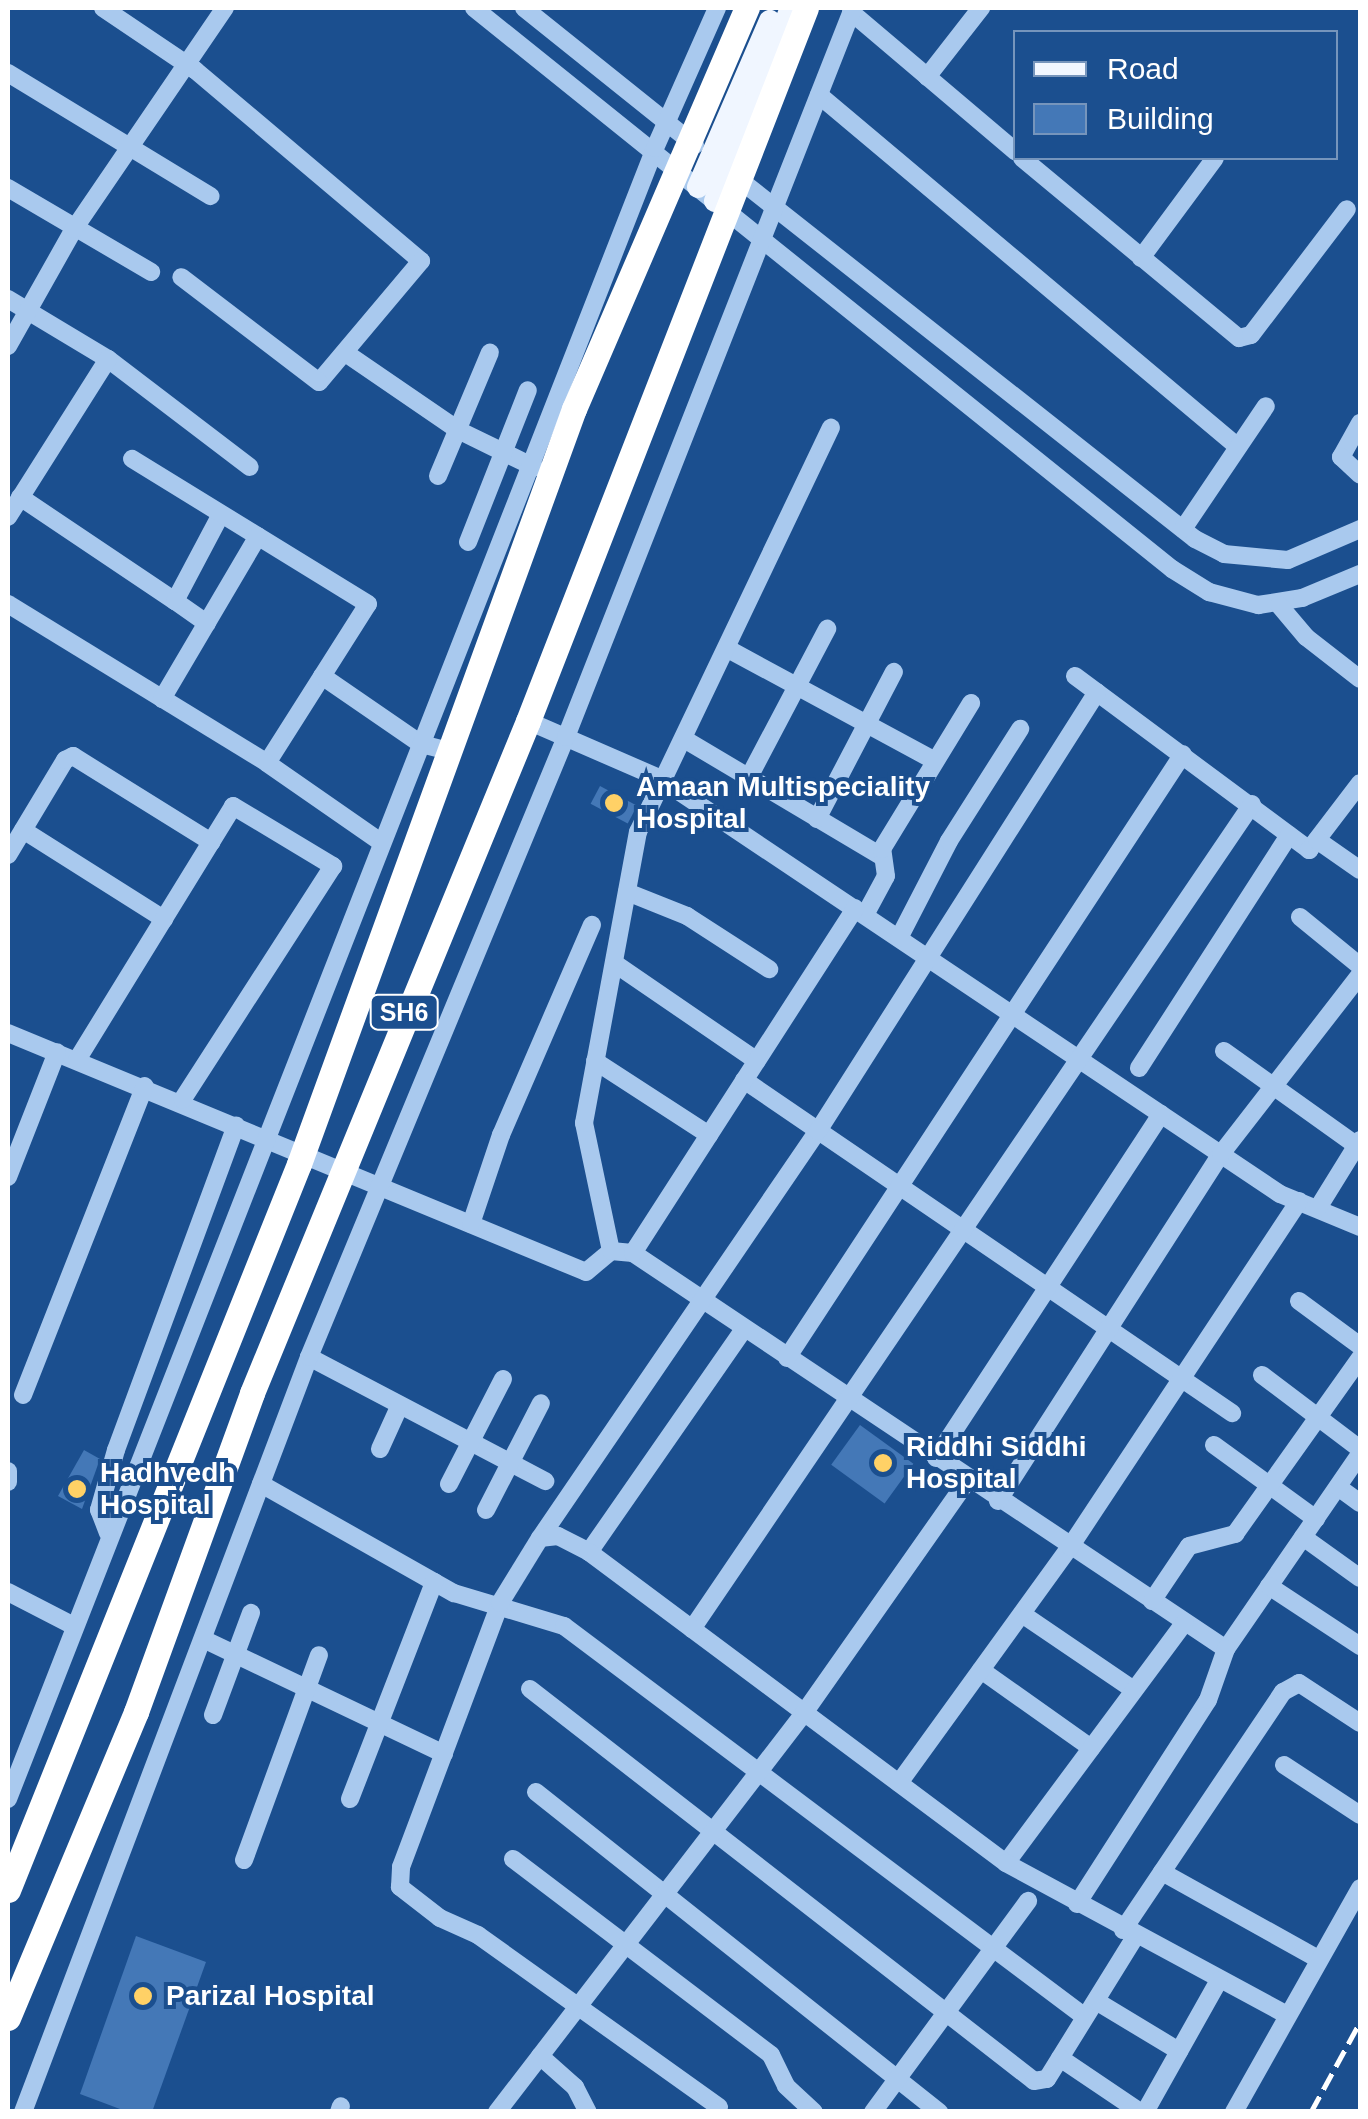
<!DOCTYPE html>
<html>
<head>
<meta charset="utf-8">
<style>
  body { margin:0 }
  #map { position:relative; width:1368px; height:2119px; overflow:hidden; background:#1b4f8f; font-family:Arial,sans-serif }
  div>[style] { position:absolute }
  .building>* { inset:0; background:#4478b7; transform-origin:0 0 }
  .minor>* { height:18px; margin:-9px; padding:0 9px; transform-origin:9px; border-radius:9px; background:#a9c9ee }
  .major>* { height:22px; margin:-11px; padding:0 11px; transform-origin:11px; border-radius:11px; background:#f0f6ff }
  .highway>* { height:25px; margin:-12.5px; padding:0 12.5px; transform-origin:12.5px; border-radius:12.5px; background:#fff }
  .rail>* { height:5px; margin-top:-2.5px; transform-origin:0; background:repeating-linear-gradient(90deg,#fff 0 18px,transparent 0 26px) }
  .dots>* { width:28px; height:28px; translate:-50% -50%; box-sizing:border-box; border:5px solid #1b4f8f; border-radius:50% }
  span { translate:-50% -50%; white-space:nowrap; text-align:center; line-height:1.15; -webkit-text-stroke:8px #1b4f8f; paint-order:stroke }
  .shield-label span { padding:2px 8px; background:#1b4f8f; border:2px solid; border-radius:8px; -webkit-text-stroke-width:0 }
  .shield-label { font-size:25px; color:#fff; font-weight:700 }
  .poi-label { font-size:28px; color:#fff; font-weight:700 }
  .left { translate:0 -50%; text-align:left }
  .frame { position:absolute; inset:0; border:10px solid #fff; pointer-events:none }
  .legend { position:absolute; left:1013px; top:30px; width:325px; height:130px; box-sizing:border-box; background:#1b4f8f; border:2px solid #7695bc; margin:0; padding:12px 18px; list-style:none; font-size:30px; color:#fff }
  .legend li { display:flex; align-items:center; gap:20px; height:50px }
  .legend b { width:50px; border:2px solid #7695bc }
</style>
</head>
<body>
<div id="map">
  <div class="building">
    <div style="left:600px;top:786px;width:42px;height:20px;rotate:28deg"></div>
    <div style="left:860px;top:1425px;width:66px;height:49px;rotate:36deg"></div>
    <div style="clip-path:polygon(84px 1450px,100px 1459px,82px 1509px,58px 1496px)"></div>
    <div style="clip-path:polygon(136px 1936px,206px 1962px,152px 2112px,128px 2112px,80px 2094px)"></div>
  </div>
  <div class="minor">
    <div style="left:103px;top:8px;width:111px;rotate:34deg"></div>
    <div style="left:195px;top:70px;width:296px;rotate:40.2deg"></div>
    <div style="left:421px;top:261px;width:158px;rotate:130.1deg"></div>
    <div style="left:319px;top:382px;width:173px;rotate:-142.7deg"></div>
    <div style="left:474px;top:8px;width:896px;rotate:38.79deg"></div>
    <div style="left:1172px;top:569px;width:44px;rotate:31.9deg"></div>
    <div style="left:1209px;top:592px;width:51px;rotate:14.9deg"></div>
    <div style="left:1258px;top:605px;width:45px;rotate:-9deg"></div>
    <div style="left:1302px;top:598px;width:63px;rotate:-22.5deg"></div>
    <div style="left:524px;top:8px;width:219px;rotate:38.7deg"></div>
    <div style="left:851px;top:12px;width:216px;rotate:40.3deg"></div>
    <div style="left:8px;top:73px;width:237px;rotate:31.3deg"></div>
    <div style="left:927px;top:77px;width:88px;rotate:-52deg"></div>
    <div style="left:819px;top:95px;width:547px;rotate:40.03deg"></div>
    <div style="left:1022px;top:158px;width:282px;rotate:39.7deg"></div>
    <div style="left:1239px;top:338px;width:12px;rotate:-14deg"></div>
    <div style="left:1251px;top:335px;width:158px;rotate:-52.7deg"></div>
    <div style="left:731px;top:173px;width:591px;rotate:38.27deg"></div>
    <div style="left:1195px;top:539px;width:33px;rotate:27deg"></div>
    <div style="left:1224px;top:554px;width:64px;rotate:5.4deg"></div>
    <div style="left:1288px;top:560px;width:78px;rotate:-23.3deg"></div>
    <div style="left:8px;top:188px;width:166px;rotate:30.4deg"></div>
    <div style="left:1141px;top:258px;width:124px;rotate:-53.5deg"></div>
    <div style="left:8px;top:299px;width:117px;rotate:31deg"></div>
    <div style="left:108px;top:359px;width:178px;rotate:37.3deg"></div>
    <div style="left:8px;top:346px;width:134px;rotate:-60.6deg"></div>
    <div style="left:74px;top:229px;width:268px;rotate:-55.7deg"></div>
    <div style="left:347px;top:354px;width:135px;rotate:34.4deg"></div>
    <div style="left:458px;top:430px;width:85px;rotate:26deg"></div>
    <div style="left:1360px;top:423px;width:39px;rotate:119deg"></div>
    <div style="left:1341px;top:457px;width:26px;rotate:43deg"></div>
    <div style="left:438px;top:476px;width:134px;rotate:-67.2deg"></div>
    <div style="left:20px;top:497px;width:187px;rotate:33.9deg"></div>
    <div style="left:175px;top:601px;width:98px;rotate:-62.1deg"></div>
    <div style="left:8px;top:517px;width:187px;rotate:-57.7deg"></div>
    <div style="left:1183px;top:529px;width:148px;rotate:-56deg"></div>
    <div style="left:468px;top:542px;width:163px;rotate:-68.5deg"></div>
    <div style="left:175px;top:601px;width:39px;rotate:35deg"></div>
    <div style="left:8px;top:604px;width:304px;rotate:31.5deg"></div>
    <div style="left:267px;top:763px;width:188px;rotate:-57.6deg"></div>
    <div style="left:368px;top:604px;width:277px;rotate:-148.4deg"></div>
    <div style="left:1279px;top:605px;width:42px;rotate:49.8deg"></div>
    <div style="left:1306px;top:637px;width:68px;rotate:37.9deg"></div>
    <div style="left:728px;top:649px;width:235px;rotate:28.4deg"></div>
    <div style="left:322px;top:676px;width:120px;rotate:34.5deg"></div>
    <div style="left:421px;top:744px;width:32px;rotate:14deg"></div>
    <div style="left:1075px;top:676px;width:292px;rotate:36.6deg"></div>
    <div style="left:1309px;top:850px;width:84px;rotate:-52.7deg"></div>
    <div style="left:162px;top:699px;width:189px;rotate:-59.5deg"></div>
    <div style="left:528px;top:721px;width:143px;rotate:23.5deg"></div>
    <div style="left:659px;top:778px;width:747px;rotate:33.82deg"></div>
    <div style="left:1280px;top:1194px;width:87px;rotate:22.4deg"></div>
    <div style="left:684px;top:739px;width:231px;rotate:30.7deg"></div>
    <div style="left:267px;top:763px;width:140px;rotate:34.8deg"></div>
    <div style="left:748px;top:779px;width:170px;rotate:-62.2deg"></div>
    <div style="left:817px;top:819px;width:166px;rotate:-62.4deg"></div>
    <div style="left:23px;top:830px;width:167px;rotate:32.3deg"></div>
    <div style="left:1317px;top:840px;width:52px;rotate:34.9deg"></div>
    <div style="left:8px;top:855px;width:111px;rotate:-59deg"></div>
    <div style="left:65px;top:760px;width:9px;rotate:-27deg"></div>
    <div style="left:73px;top:756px;width:163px;rotate:31.9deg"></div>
    <div style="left:627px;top:892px;width:65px;rotate:21.8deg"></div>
    <div style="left:687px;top:916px;width:98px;rotate:32.9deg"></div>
    <div style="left:865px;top:915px;width:44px;rotate:-61.7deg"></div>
    <div style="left:886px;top:876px;width:27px;rotate:-98deg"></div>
    <div style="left:882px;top:849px;width:171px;rotate:-58.6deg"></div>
    <div style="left:1300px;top:917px;width:77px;rotate:39.2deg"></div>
    <div style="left:899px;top:938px;width:109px;rotate:-62.7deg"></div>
    <div style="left:949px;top:841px;width:133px;rotate:-57.6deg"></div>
    <div style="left:614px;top:963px;width:173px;rotate:34.4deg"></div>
    <div style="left:8px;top:1033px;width:625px;rotate:22.46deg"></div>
    <div style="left:586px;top:1272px;width:33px;rotate:-40deg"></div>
    <div style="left:611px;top:1251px;width:22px;rotate:5deg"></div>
    <div style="left:633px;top:1253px;width:713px;rotate:33.73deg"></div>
    <div style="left:1226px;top:1649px;width:237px;rotate:-55.5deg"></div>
    <div style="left:1224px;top:1051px;width:163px;rotate:35.5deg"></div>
    <div style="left:77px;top:1060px;width:298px;rotate:-58.4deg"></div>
    <div style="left:233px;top:806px;width:117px;rotate:31deg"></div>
    <div style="left:333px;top:866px;width:278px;rotate:122.8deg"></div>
    <div style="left:595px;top:1061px;width:136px;rotate:33deg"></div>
    <div style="left:1139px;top:1068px;width:277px;rotate:-57.2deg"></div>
    <div style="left:744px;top:1080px;width:591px;rotate:34.31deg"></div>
    <div style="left:8px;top:1177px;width:134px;rotate:-68.6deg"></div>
    <div style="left:1318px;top:1208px;width:80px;rotate:-58.3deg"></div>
    <div style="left:471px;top:1224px;width:94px;rotate:-71.4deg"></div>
    <div style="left:501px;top:1135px;width:229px;rotate:-66.6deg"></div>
    <div style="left:611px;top:1251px;width:131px;rotate:-101.9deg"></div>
    <div style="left:584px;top:1123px;width:296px;rotate:-79.5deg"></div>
    <div style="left:638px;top:832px;width:448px;rotate:-64.5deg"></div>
    <div style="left:633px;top:1253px;width:410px;rotate:-57.2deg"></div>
    <div style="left:1299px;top:1301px;width:76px;rotate:36.4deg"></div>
    <div style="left:309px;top:1357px;width:267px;rotate:27.7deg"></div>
    <div style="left:787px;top:1358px;width:722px;rotate:-56.75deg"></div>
    <div style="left:1262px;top:1375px;width:123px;rotate:37.1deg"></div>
    <div style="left:23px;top:1395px;width:332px;rotate:-68.5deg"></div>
    <div style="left:1214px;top:1445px;width:126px;rotate:36deg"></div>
    <div style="left:380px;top:1449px;width:48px;rotate:-65.6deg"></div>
    <div style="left:936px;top:1458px;width:411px;rotate:-56.8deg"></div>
    <div style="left:8px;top:1471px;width:11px;rotate:90deg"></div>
    <div style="left:261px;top:1484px;width:222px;rotate:29.5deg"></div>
    <div style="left:454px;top:1593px;width:115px;rotate:16.7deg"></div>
    <div style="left:564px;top:1626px;width:651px;rotate:36.89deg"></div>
    <div style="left:449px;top:1484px;width:118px;rotate:-62.8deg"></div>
    <div style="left:1338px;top:1487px;width:27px;rotate:36deg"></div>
    <div style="left:998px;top:1501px;width:412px;rotate:-57.3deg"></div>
    <div style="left:1221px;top:1154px;width:227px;rotate:-52.2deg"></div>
    <div style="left:486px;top:1510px;width:120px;rotate:-62.8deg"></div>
    <div style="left:108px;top:1533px;width:25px;rotate:-111deg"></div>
    <div style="left:99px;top:1510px;width:62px;rotate:-74.2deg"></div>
    <div style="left:116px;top:1450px;width:346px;rotate:-69.7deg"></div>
    <div style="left:1303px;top:1537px;width:70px;rotate:35.7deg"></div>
    <div style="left:540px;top:1538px;width:493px;rotate:-55.7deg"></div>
    <div style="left:818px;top:1131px;width:520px;rotate:-57.56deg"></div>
    <div style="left:589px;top:1552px;width:272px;rotate:-55.2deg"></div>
    <div style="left:1269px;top:1586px;width:109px;rotate:33.4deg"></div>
    <div style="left:8px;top:1592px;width:72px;rotate:27.3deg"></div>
    <div style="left:1152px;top:1601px;width:66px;rotate:-56.1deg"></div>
    <div style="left:1189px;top:1546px;width:48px;rotate:-14.6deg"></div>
    <div style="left:1235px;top:1534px;width:216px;rotate:-54.6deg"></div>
    <div style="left:1022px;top:1614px;width:135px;rotate:34.2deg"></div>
    <div style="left:692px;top:1629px;width:997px;rotate:-55.83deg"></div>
    <div style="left:203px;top:1639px;width:267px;rotate:25.5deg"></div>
    <div style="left:981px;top:1670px;width:135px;rotate:35.3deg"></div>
    <div style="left:530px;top:1689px;width:638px;rotate:37.87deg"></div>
    <div style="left:1034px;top:2081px;width:13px;rotate:-9deg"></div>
    <div style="left:1047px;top:2079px;width:167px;rotate:-58.2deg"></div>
    <div style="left:213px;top:1715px;width:109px;rotate:-69.6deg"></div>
    <div style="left:1284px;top:1765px;width:91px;rotate:33.3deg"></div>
    <div style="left:899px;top:1783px;width:291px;rotate:-54.1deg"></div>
    <div style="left:1070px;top:1547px;width:415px;rotate:-56.5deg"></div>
    <div style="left:536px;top:1792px;width:515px;rotate:38.45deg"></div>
    <div style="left:8px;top:1799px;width:1773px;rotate:-68.6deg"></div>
    <div style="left:655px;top:148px;width:153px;rotate:-66.1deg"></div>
    <div style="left:350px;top:1799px;width:233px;rotate:-68.8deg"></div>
    <div style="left:513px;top:1859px;width:324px;rotate:37.2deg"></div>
    <div style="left:771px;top:2055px;width:34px;rotate:64deg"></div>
    <div style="left:786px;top:2086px;width:38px;rotate:43deg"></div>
    <div style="left:244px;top:1860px;width:218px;rotate:-69.9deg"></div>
    <div style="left:1006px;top:1863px;width:300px;rotate:-53.4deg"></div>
    <div style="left:1162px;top:1872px;width:179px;rotate:29.1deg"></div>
    <div style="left:1077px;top:1904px;width:242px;rotate:-57.3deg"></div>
    <div style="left:1208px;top:1700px;width:54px;rotate:-70.6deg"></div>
    <div style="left:1123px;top:1930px;width:287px;rotate:-56.1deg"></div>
    <div style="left:1283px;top:1692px;width:18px;rotate:-29deg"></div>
    <div style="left:1299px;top:1683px;width:73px;rotate:33.3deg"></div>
    <div style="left:1096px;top:2001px;width:97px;rotate:31.1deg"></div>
    <div style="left:540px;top:2056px;width:47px;rotate:41.5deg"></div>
    <div style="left:575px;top:2087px;width:28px;rotate:63deg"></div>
    <div style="left:1060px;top:2058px;width:97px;rotate:34deg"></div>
    <div style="left:719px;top:2107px;width:296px;rotate:-144.5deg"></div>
    <div style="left:478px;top:1935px;width:42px;rotate:-155.9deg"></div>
    <div style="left:440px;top:1918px;width:51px;rotate:-142.2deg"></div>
    <div style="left:400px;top:1887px;width:20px;rotate:-87deg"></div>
    <div style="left:401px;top:1867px;width:282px;rotate:-69.4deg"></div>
    <div style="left:500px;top:1603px;width:76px;rotate:-58.4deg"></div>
    <div style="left:540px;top:1538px;width:18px;rotate:-6deg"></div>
    <div style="left:558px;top:1536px;width:35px;rotate:27deg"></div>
    <div style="left:589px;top:1552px;width:520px;rotate:36.72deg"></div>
    <div style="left:1006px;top:1863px;width:319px;rotate:28.4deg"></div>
    <div style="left:23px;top:2112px;width:807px;rotate:-69.25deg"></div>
    <div style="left:309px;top:1357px;width:671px;rotate:-67.49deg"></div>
    <div style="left:566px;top:737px;width:783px;rotate:-68.51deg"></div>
    <div style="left:339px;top:2112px;width:6px;rotate:-72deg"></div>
    <div style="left:497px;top:2112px;width:503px;rotate:-52.42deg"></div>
    <div style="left:804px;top:1713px;width:285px;rotate:-54.9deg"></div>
    <div style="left:873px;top:2112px;width:262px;rotate:-53.7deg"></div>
    <div style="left:1145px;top:2112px;width:151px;rotate:-60.7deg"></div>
    <div style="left:1234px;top:2112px;width:257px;rotate:-60.6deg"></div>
  </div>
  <div class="major">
    <div style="left:698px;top:187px;width:181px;rotate:-66.6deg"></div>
    <div style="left:715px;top:201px;width:207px;rotate:-68.5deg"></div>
  </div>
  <div class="highway">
    <div style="left:8px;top:1890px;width:782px;rotate:-68.16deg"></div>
    <div style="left:299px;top:1164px;width:804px;rotate:-69.99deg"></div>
    <div style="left:574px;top:409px;width:437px;rotate:-66.7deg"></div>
    <div style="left:8px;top:2018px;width:332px;rotate:-67.3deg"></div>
    <div style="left:136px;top:1712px;width:339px;rotate:-70deg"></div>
    <div style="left:252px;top:1393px;width:726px;rotate:-67.67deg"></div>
    <div style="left:528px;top:721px;width:765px;rotate:-68.7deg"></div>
  </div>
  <div class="rail">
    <div style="left:1311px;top:2112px;width:102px;rotate:-61.4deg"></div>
  </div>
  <div class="dots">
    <div style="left:614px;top:803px;background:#ffd166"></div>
    <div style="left:883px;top:1463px;background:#ffd166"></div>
    <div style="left:77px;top:1489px;background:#ffd166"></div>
    <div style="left:143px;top:1996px;background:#ffd166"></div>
  </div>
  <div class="shield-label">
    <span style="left:404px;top:1012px">SH6</span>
  </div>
  <div class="poi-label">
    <span class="left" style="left:636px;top:803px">Amaan Multispeciality<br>Hospital</span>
    <span class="left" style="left:906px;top:1463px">Riddhi Siddhi<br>Hospital</span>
    <span class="left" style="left:100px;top:1489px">Hadhvedh<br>Hospital</span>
    <span class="left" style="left:166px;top:1996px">Parizal Hospital</span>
  </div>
  <div class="frame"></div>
  <ul class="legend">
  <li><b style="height:12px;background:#f0f6ff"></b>Road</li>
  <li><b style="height:28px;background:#4478b7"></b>Building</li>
  </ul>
</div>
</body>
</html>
